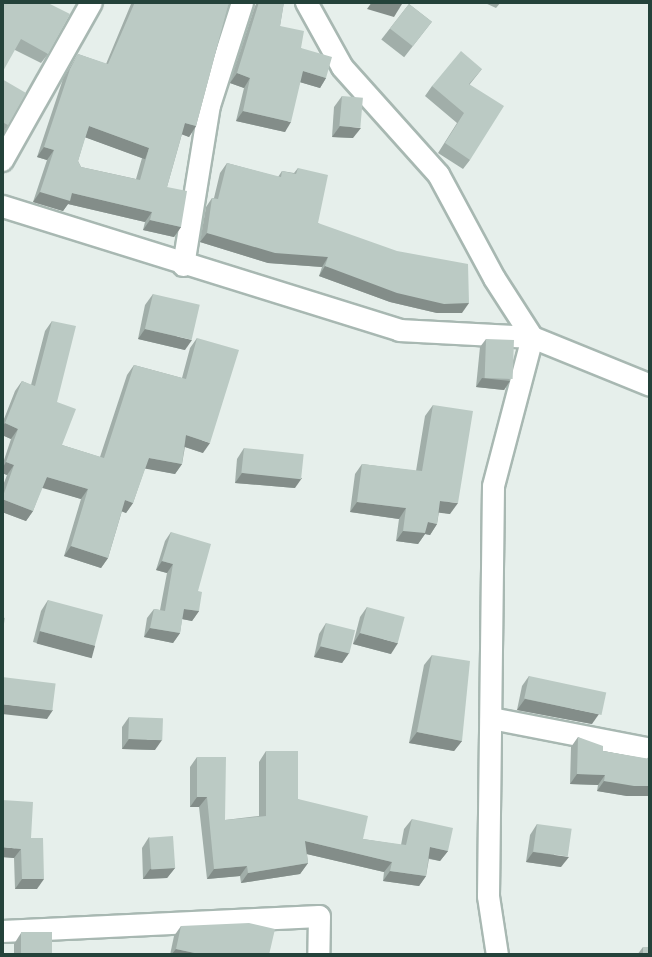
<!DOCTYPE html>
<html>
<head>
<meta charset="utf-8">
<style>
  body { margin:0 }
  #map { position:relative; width:652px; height:957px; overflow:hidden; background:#e6efeb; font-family:"Golos Text",sans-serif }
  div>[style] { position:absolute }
  .roads { filter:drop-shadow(2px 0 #a8b8b2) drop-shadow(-2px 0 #a8b8b2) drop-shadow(0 2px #a8b8b2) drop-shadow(0 -2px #a8b8b2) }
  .minor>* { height:21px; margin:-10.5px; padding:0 10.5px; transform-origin:10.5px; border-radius:10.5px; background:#fff }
  .wall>* { inset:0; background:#a1aea9; transform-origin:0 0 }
  .shaded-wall>* { inset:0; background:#838d89; transform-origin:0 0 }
  .building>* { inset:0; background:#bbcac4; transform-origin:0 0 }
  span { translate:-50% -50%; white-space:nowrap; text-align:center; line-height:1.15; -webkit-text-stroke:7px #f7fbf9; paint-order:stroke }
  .frame { position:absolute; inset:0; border:4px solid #24423a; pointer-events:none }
</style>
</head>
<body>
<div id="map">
  <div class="roads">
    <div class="minor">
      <div style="left:306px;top:2px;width:74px;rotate:61deg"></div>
      <div style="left:342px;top:67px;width:144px;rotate:48.1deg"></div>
      <div style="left:438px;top:174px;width:118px;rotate:61.7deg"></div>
      <div style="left:494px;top:278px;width:70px;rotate:57.2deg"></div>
      <div style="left:532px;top:337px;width:154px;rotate:104.7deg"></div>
      <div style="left:493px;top:486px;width:410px;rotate:90.7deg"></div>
      <div style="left:488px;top:896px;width:60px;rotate:81.3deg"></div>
      <div style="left:2px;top:160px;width:181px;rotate:-60.6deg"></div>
      <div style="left:2px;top:206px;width:416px;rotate:17.3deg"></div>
      <div style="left:399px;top:330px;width:133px;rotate:3deg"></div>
      <div style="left:532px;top:337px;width:127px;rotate:22.1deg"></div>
      <div style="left:183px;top:265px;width:162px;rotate:-80.8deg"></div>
      <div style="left:209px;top:105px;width:108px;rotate:-72.2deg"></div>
      <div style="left:491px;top:718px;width:162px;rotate:11deg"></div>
      <div style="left:2px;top:931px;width:317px;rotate:-2.7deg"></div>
      <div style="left:319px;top:916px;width:39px;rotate:91deg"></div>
    </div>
  </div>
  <div class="wall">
    <div style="clip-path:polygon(2px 2px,48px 54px,41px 63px,15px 50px)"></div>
    <div style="clip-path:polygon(evenodd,124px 2px,229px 2px,196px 126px,189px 137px,182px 134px,167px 187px,181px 227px,174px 237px,143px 230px,145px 222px,68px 204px,63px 211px,33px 202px,47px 160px,37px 157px,63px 79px,78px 54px,106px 64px,131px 4px,124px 2px,85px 137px,142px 158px,136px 179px,81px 167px,78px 161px,85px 137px)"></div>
    <div style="clip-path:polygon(257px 2px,284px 2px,280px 26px,301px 48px,326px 78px,320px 88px,300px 82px,285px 132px,236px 121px,244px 88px,230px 83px,255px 6px)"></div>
    <div style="clip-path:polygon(483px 2px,501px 2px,496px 8px)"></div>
    <div style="left:409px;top:4px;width:29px;height:45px;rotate:38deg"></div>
    <div style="clip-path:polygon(482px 69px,470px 84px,470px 160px,463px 169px,438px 153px,457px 123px,425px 96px,432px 86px)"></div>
    <div style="clip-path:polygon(2px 79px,8px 125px,2px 134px)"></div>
    <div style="clip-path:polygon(342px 96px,353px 138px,332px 137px,334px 107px)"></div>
    <div style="clip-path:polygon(227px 163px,278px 177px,282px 171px,294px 173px,298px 168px,318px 223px,462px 313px,437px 313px,390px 302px,319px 276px,322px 267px,268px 263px,200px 242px,206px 207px,212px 198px,214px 198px,220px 173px)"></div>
    <div style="clip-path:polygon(153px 294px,185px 350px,138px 339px,145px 305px)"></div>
    <div style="clip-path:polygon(52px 321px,57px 402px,62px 445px,100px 457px,127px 375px,134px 365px,182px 378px,190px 348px,197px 338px,203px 453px,185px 447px,182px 464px,175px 474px,145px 468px,133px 503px,126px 513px,122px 511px,108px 558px,101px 568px,64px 556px,81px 499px,42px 487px,33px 511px,26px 521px,2px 512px,2px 488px,7px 475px,2px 473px,2px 466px,11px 439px,2px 435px,2px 424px,15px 391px,22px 381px,31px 385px,45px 331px)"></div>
    <div style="clip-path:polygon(486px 339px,510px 381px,504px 390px,476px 387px,480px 347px)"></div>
    <div style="clip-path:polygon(433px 405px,450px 514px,439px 512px,437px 524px,430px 535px,425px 534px,418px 544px,396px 541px,399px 519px,350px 512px,355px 474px,362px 464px,416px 471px,425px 416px)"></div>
    <div style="clip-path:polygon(244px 448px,295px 488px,235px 483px,237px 459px)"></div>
    <div style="clip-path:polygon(171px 532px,198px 591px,199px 611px,192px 621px,182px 619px,180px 633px,173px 643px,144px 637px,147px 618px,154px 609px,160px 610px,167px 573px,156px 570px,165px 541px)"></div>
    <div style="clip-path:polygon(48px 600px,95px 646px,88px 657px,33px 642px,41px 611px)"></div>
    <div style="clip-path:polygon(367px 607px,391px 654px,353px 644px,360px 617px)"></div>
    <div style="clip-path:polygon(326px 623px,349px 653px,342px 663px,314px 657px,319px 634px)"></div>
    <div style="clip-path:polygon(432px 655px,462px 741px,454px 751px,409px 743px,424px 665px)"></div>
    <div style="clip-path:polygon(529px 676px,592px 724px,517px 710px,522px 686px)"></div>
    <div style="clip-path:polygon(129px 717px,155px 750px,122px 749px,122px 727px)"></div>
    <div style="clip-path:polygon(578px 737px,603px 751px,647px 759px,650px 754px,650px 796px,627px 796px,597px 791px,598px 785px,570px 784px,571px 747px)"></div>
    <div style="clip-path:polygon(266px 751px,298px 799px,363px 839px,401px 845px,404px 829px,412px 819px,448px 851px,440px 861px,429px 859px,426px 876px,419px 886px,383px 881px,384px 872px,307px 854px,308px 863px,300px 874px,241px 883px,240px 876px,207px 879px,199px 807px,190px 807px,190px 767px,197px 757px,225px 820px,259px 816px,259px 762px)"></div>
    <div style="clip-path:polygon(537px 824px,561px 867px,526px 862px,530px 835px)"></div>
    <div style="clip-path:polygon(149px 837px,175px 868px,167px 878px,143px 879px,142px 848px)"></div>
    <div style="clip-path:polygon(31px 838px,37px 889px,15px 889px,14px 858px,2px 857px)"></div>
    <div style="clip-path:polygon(181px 926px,269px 955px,170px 955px,174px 936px)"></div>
    <div style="clip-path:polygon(21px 933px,52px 955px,14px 955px,14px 944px)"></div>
    <div style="clip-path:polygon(643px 947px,650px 955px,637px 955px)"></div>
  </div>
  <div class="shaded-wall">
    <div style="clip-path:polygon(372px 2px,394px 2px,402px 4px,394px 17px,367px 9px)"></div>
    <div style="clip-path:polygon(303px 71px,326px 78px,320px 88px,296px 81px)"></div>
    <div style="clip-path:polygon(237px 73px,250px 78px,244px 88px,230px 83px)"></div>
    <div style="clip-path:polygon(243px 111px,291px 122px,285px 132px,236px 121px)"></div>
    <div style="clip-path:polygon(185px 123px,196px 126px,189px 137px,178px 133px)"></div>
    <div style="left:89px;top:126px;width:64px;height:12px;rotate:20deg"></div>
    <div style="clip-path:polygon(340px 126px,361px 128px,353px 138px,332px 137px)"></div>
    <div style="clip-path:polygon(44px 147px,54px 150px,47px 160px,37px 157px)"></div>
    <div style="clip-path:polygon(40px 192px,72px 193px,152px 212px,145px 222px,68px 204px,63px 211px,33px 202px)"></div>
    <div style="clip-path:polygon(150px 220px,181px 227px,174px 237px,143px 230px)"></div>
    <div style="clip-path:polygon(207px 233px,328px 257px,322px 267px,268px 263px,200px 242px)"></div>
    <div style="clip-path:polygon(325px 266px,469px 303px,462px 313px,437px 313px,390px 302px,319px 276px)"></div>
    <div style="clip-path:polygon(145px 329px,192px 340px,185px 350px,138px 339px)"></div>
    <div style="clip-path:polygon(482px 378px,510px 381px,504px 390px,476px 387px)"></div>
    <div style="clip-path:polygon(5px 423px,18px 429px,11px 439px,2px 435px,2px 428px)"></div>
    <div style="clip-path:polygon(186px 435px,210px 443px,203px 453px,179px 445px)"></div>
    <div style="clip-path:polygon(149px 458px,182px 464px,175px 474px,142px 468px)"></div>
    <div style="clip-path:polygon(6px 462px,14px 465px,7px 475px,2px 473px,2px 469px)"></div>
    <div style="clip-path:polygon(242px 473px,302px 478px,295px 488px,235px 483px)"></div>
    <div style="clip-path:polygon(47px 477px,88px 489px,81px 499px,39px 487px)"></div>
    <div style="clip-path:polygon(2px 499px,33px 511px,26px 521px,2px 512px)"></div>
    <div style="clip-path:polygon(125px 500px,133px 503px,126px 513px,118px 510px)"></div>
    <div style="clip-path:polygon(440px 501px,458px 503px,450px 514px,433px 512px)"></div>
    <div style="clip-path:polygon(357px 502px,406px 508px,399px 519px,350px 512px)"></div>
    <div style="clip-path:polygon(428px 522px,437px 524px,430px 535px,425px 534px,418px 544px,396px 541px,403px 531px)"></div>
    <div style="clip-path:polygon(71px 546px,108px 558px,101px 568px,64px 556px)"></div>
    <div style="clip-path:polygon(162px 561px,173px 564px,167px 573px,156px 570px)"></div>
    <div style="clip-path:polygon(184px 609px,199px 611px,192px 621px,177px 618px)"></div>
    <div style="clip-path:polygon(150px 628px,180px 633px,173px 643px,144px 637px)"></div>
    <div style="left:40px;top:631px;width:57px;height:13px;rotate:15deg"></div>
    <div style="clip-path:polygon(360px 633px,398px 643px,391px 654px,353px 644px)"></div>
    <div style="clip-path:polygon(321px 646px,349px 653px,342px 663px,314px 657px)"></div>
    <div style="clip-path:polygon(525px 699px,599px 714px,592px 724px,517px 710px)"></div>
    <div style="clip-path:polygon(2px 704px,53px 710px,47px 719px,2px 714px)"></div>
    <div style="clip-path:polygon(417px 732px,462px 741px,454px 751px,409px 743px)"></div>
    <div style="clip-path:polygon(129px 739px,162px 740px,155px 750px,122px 749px)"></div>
    <div style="clip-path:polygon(577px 774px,605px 775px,598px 785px,570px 784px)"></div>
    <div style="clip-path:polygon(604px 781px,650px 786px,650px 796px,627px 796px,597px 791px)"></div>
    <div style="clip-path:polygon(197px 797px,207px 797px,199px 807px,190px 807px)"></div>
    <div style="clip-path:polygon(305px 841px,392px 862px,384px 872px,298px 852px)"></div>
    <div style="clip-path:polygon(2px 847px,21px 849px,14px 858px,2px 857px)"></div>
    <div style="clip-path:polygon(430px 847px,448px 851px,440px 861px,423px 857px)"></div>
    <div style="clip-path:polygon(533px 852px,569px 857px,561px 867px,526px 862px)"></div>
    <div style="clip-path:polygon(308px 863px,300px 874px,241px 883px,248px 873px)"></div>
    <div style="clip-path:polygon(247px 866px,240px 876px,207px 879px,214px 869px)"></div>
    <div style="clip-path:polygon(175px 868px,167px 878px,143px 879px,150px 869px)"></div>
    <div style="clip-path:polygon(390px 871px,426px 876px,419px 886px,383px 881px)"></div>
    <div style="clip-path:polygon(22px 879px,44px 879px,37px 889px,15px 889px)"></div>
    <div style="clip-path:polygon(176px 949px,204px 955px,171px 955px)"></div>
  </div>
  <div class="building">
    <div style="clip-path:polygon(2px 2px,46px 2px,70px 14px,48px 54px,21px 39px,2px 73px)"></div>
    <div style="clip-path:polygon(evenodd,135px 2px,229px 2px,196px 126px,185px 123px,167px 187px,187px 191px,181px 227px,150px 220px,152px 212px,72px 193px,70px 201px,40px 192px,54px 150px,44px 147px,70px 69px,78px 54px,108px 64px,135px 2px,89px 126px,149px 148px,140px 180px,81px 167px,78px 161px,89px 126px)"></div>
    <div style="clip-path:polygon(259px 2px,284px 2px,280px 26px,304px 31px,301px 48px,332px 57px,326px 78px,303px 71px,291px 122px,243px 111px,250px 78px,237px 73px)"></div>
    <div style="left:409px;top:4px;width:29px;height:31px;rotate:38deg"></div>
    <div style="clip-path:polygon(461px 51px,482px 69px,469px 84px,504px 106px,470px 160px,445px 143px,464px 113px,432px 86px)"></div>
    <div style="clip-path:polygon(2px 79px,26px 93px,8px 125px,2px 122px)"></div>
    <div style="left:342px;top:96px;width:21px;height:30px;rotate:5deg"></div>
    <div style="clip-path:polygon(227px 163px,281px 177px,282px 171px,296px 174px,298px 168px,328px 175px,318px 223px,397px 251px,468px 264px,469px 303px,444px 304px,397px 293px,325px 266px,328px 257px,275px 253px,207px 233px,212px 198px,218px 199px)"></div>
    <div style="left:153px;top:294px;width:48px;height:36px;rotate:13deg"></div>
    <div style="clip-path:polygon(52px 321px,76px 326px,57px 402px,76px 409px,62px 445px,104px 458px,134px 365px,186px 379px,197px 338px,239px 350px,210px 443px,186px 435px,182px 464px,149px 458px,133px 503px,125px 500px,108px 558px,71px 546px,88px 489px,47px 477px,33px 511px,2px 499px,14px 465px,6px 462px,18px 429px,5px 423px,22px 381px,35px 386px)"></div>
    <div style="left:486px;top:339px;width:28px;height:39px;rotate:2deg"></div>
    <div style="clip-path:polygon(433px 405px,473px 411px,458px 503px,440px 501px,437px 524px,428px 522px,425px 533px,403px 531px,406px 508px,357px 502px,362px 464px,422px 471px)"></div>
    <div style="left:244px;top:448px;width:60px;height:25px;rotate:6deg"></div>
    <div style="clip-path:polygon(171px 532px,211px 544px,198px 591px,202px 592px,199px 611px,184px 609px,180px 633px,150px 628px,154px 609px,165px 611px,173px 564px,162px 561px)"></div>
    <div style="left:48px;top:600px;width:57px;height:32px;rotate:15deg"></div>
    <div style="left:367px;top:607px;width:39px;height:27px;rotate:15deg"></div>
    <div style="clip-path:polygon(2px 617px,5px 618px,2px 635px)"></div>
    <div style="left:326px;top:623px;width:30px;height:24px;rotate:14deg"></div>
    <div style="clip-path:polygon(432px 655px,470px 661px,462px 741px,417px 732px)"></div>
    <div style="left:529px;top:676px;width:79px;height:23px;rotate:12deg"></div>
    <div style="left:2px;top:677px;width:54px;height:27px;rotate:7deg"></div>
    <div style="left:129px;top:717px;width:34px;height:22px;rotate:2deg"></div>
    <div style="clip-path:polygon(578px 737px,603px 746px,603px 751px,650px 759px,650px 786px,634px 786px,604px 781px,605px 775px,577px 774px)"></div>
    <div style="clip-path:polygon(266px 751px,298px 751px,298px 799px,368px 816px,363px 839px,406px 845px,412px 819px,453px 828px,448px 851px,430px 847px,426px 876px,390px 871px,392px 862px,305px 841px,308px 863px,248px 873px,247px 866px,214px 869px,207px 797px,197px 797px,197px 757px,226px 757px,225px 820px,266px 816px)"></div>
    <div style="clip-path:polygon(2px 800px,33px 802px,31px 838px,43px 838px,44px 879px,22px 879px,21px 849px,2px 847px)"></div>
    <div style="left:537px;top:824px;width:35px;height:28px;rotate:8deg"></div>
    <div style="left:173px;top:836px;width:32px;height:24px;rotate:86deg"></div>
    <div style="clip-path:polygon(249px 923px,275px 929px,269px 955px,204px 955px,176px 949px,181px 926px)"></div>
    <div style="left:52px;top:932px;width:23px;height:31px;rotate:90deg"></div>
    <div style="left:643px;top:947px;width:7px;height:8px"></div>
  </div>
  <div class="frame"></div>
</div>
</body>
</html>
